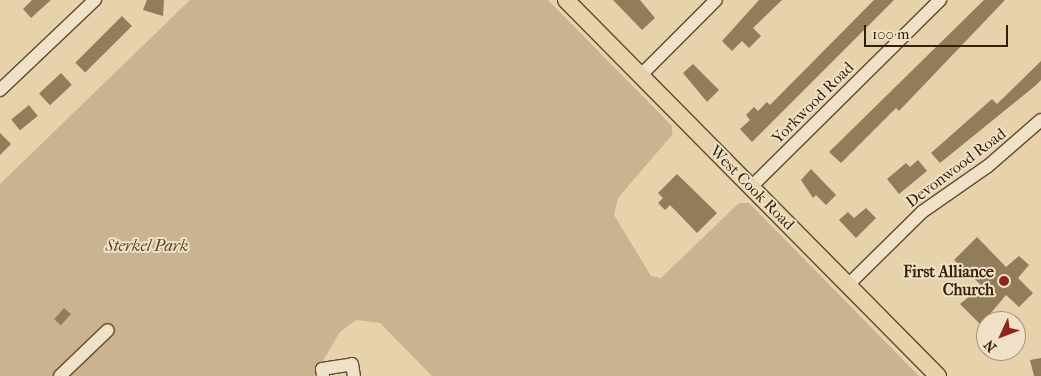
<!DOCTYPE html>
<html>
<head>
<meta charset="utf-8">
<style>
  body { margin:0 }
  #map { position:relative; width:1041px; height:376px; overflow:hidden; background:#e8d2ac; font-family:"IM FELL French Canon",serif }
  div>[style] { position:absolute }
  .green>* { inset:0; background:#cab48f }
  .building>* { inset:0; background:#937c5a; transform-origin:0 0 }
  .roads { filter:drop-shadow(1px 0 #624c2c) drop-shadow(-1px 0 #624c2c) drop-shadow(0 1px #624c2c) drop-shadow(0 -1px #624c2c) }
  .minor>* { height:12px; margin:-6px; padding:0 6px; transform-origin:6px; border-radius:6px; background:#f0e2c9 }
  .major>* { height:16px; margin:-8px; padding:0 8px; transform-origin:8px; border-radius:8px; background:#e8d2ac }
  .dots>* { width:14px; height:14px; translate:-50% -50%; box-sizing:border-box; border:2px solid #f0e2c9; border-radius:50% }
  span { translate:-50% -50%; white-space:nowrap; text-align:center; line-height:1.15; -webkit-text-stroke:4px #f0e2c9; paint-order:stroke }
  .street-label { font-size:16px; color:#361f02 }
  .park-label { font-size:16px; color:#5b4425; font-style:italic }
  .poi-label { font-size:16px; color:#361f02; font-weight:700 }
  .right { translate:-100% -50%; text-align:right }
  .north { position:absolute; left:976px; top:311px; width:50px; height:50px; box-sizing:border-box; background:#f0e2c9; border:1px solid #a69479; border-radius:50%; rotate:227deg; font-size:14px; font-weight:700; line-height:20px; text-align:center; color:#361f02 }
  .north::after { content:''; display:block; margin:auto; width:18px; height:22px; background:#8f2418; clip-path:polygon(50% 0,100% 100%,50% 72%,0 100%) }
  .scale { position:absolute; left:864px; top:25px; width:144px; height:22px; box-sizing:border-box; border:2px solid #361f02; border-top:0; padding-left:6px; font-size:15px; line-height:18px; white-space:nowrap; color:#361f02; -webkit-text-stroke:4px #f0e2c9; paint-order:stroke }
</style>
</head>
<body>
<div id="map">
  <div class="green">
    <div style="clip-path:polygon(190px 0,548px 0,672px 126px,672px 135px,618px 198px,614px 215px,651px 276px,661px 278px,739px 203px,749px 203px,919px 376px,432px 376px,380px 323px,356px 320px,340px 332px,314px 376px,0 376px,0 184px)"></div>
  </div>
  <div class="building">
    <div style="clip-path:polygon(32px 0,51px 0,31px 18px,23px 9px)"></div>
    <div style="clip-path:polygon(147px 0,164px 0,163px 16px,143px 10px)"></div>
    <div style="clip-path:polygon(613px 0,640px 0,655px 18px,642px 30px)"></div>
    <div style="clip-path:polygon(759px 0,782px 0,753px 28px,761px 36px,749px 48px,742px 41px,732px 51px,722px 41px)"></div>
    <div style="clip-path:polygon(874px 0,894px 0,752px 142px,740px 129px,750px 120px,746px 115px,754px 107px,758px 111px,767px 102px,770px 105px)"></div>
    <div style="clip-path:polygon(984px 0,1005px 0,899px 111px,896px 108px,841px 163px,829px 152px)"></div>
    <div style="left:122px;top:16px;width:14px;height:66px;rotate:45deg"></div>
    <div style="clip-path:polygon(1041px 61px,1041px 80px,1035px 86px,940px 163px,931px 153px,992px 99px,997px 104px)"></div>
    <div style="clip-path:polygon(693px 64px,719px 90px,707px 102px,683px 73px)"></div>
    <div style="left:61px;top:73px;width:16px;height:30px;rotate:47deg"></div>
    <div style="left:29px;top:105px;width:14px;height:23px;rotate:51deg"></div>
    <div style="clip-path:polygon(0 133px,11px 144px,0 155px)"></div>
    <div style="clip-path:polygon(918px 160px,927px 171px,899px 194px,887px 179px,906px 163px,910px 167px)"></div>
    <div style="clip-path:polygon(811px 169px,836px 195px,826px 205px,816px 195px,813px 198px,801px 180px)"></div>
    <div style="clip-path:polygon(677px 174px,717px 213px,697px 233px,670px 205px,665px 210px,658px 203px,663px 198px,658px 193px)"></div>
    <div style="clip-path:polygon(866px 208px,876px 218px,856px 238px,839px 220px,848px 212px,854px 218px)"></div>
    <div style="clip-path:polygon(977px 237px,1006px 267px,1019px 256px,1029px 265px,1018px 278px,1033px 293px,1019px 307px,1006px 295px,981px 325px,960px 304px,982px 286px,954px 260px)"></div>
    <div style="left:64px;top:308px;width:9px;height:15px;rotate:41deg"></div>
    <div style="clip-path:polygon(1041px 358px,1041px 376px,1034px 376px,1030px 360px)"></div>
  </div>
  <div class="roads">
    <div class="minor">
      <div style="left:640px;top:76px;width:107px;rotate:-45deg"></div>
      <div style="left:0;top:90px;width:131px;rotate:-43.5deg"></div>
      <div style="left:751px;top:187px;width:266px;rotate:-44.7deg"></div>
      <div style="left:848px;top:285px;width:104px;rotate:-44.6deg"></div>
      <div style="left:922px;top:212px;width:80px;rotate:-34.9deg"></div>
      <div style="left:988px;top:166px;width:70px;rotate:-41deg"></div>
      <div style="left:60px;top:376px;width:66px;rotate:-43.8deg"></div>
      <div style="left:323px;top:376px;width:7px;rotate:-98deg"></div>
      <div style="left:322px;top:369px;width:30px;rotate:-9deg"></div>
      <div style="left:352px;top:364px;width:12px;rotate:81deg"></div>
    </div>
    <div class="major">
      <div style="left:566px;top:0;width:529px;rotate:45.31deg"></div>
    </div>
  </div>
  <div class="dots">
    <div style="left:1004px;top:281px;background:#8f2418"></div>
  </div>
  <div class="street-label">
    <span style="left:813px;top:103px;rotate:-45deg">Yorkwood Road</span>
    <span style="left:956px;top:168px;rotate:-37deg">Devonwood Road</span>
    <span style="left:752px;top:188px;rotate:45deg">West Cook Road</span>
  </div>
  <div class="park-label">
    <span style="left:147px;top:246px">Sterkel Park</span>
  </div>
  <div class="poi-label">
    <span class="right" style="left:994px;top:281px">First Alliance<br>Church</span>
  </div>
  <div class="north">N</div>
  <div class="scale">100 m</div>
</div>
</body>
</html>
